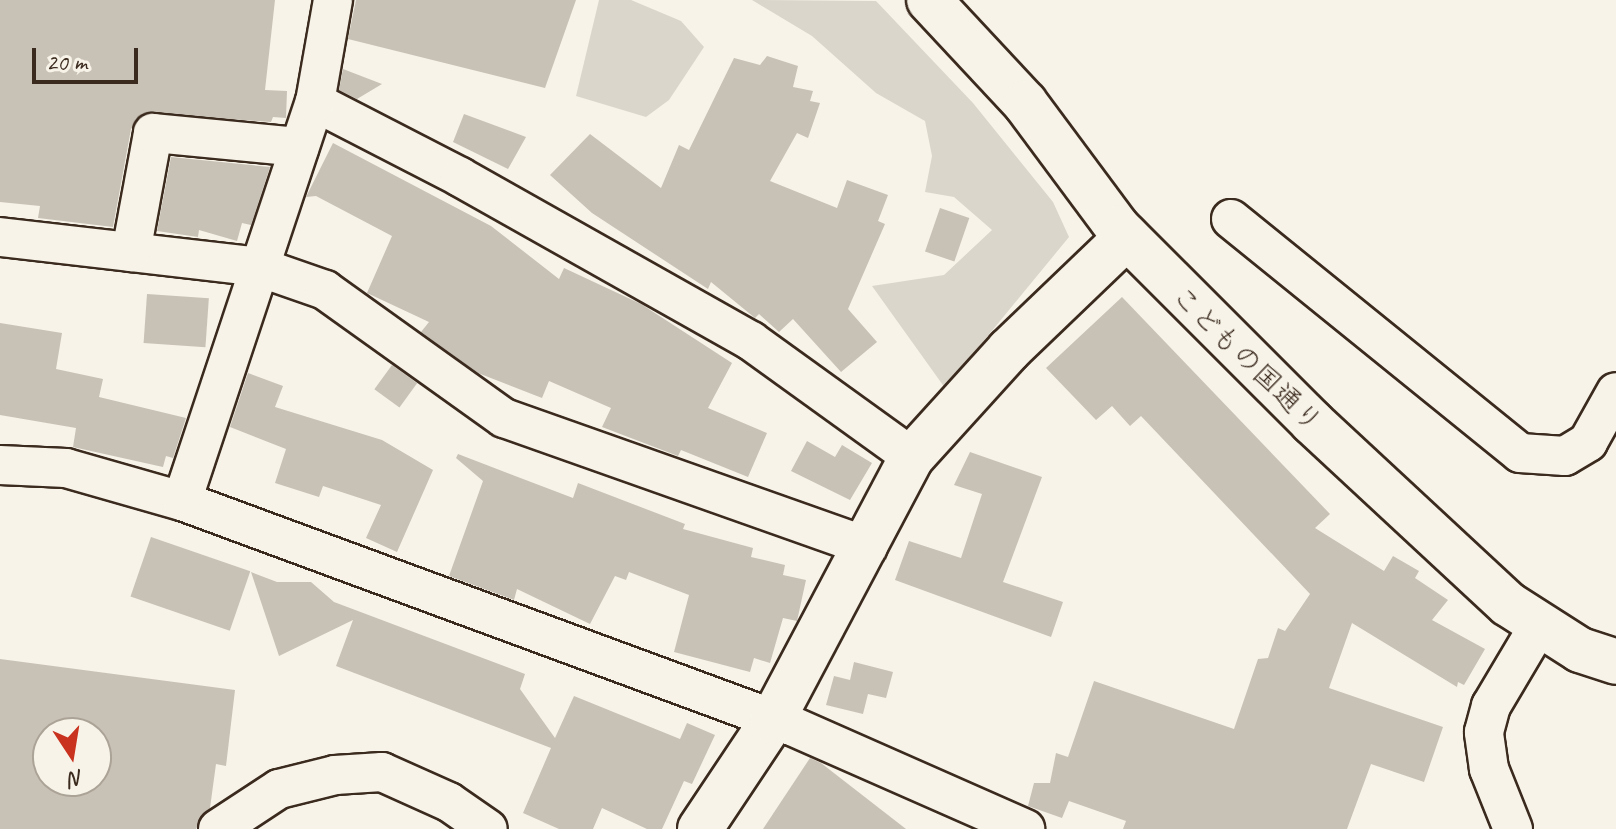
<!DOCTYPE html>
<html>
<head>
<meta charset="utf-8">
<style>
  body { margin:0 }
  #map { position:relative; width:1616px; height:829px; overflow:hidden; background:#f7f3e8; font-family:Caveat,"Klee One",sans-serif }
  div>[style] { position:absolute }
  .green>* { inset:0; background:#dbd6cb }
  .building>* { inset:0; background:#c8c1b6; transform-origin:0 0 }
  .roads { filter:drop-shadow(2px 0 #3b2a1e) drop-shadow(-2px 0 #3b2a1e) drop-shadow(0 2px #3b2a1e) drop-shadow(0 -2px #3b2a1e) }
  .minor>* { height:38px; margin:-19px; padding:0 19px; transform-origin:19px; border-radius:19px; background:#f7f3e8 }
  .tertiary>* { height:44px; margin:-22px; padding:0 22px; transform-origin:22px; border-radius:22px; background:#f7f3e8 }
  .secondary>* { height:44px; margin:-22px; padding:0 22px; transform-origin:22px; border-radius:22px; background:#f7f3e8 }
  span { translate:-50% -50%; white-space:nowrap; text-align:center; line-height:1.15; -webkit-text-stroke:6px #f7f3e8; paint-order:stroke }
  .street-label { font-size:28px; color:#3b2a1e }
  .north { position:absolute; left:32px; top:717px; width:80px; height:80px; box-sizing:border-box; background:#f7f3e8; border:2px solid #aca397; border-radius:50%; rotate:168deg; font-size:22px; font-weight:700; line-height:32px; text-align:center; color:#3b2a1e }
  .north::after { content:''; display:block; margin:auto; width:28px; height:36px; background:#c8321e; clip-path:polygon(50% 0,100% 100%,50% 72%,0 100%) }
  .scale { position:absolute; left:32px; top:48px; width:106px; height:36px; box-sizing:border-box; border:4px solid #3b2a1e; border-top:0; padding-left:10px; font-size:24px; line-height:28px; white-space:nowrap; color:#3b2a1e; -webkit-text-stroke:6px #f7f3e8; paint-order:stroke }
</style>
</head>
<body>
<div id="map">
  <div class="green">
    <div style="clip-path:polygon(599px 0,631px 0,681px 21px,704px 47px,669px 100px,646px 117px,576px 96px)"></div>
    <div style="clip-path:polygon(752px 0,876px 1px,973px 103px,1053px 202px,1069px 237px,945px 388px,872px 286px,944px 275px,992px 230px,954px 197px,925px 192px,932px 156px,925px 121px,876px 93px,812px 36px)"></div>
  </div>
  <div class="building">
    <div style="clip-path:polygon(0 0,275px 0,265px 90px,287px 91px,286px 118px,273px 117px,271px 122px,145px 113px,131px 129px,113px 227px,38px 218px,40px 206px,0 202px)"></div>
    <div style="clip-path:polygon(356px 0,576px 0,545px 88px,348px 39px)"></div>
    <div style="clip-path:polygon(767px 56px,798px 66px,793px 87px,813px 91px,810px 101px,820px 103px,808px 138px,797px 133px,770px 181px,837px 208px,847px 180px,888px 195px,878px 221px,885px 224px,848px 309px,877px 342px,841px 372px,793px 319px,779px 332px,759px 314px,755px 318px,711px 282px,708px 289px,592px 213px,550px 175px,590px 134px,661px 188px,679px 145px,689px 150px,734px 58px,760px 65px)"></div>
    <div style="clip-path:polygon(343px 69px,382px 84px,357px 99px,339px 90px)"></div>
    <div style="clip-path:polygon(464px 114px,526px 137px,508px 169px,453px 142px)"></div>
    <div style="clip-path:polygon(333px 143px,491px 226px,559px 279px,564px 268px,641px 304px,732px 363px,708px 408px,767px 433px,748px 477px,681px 450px,678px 456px,602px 427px,611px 408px,549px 381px,542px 398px,478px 373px,421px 332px,429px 322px,367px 293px,392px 236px,316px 196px,306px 197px)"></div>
    <div style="clip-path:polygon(171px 157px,270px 167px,251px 225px,242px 223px,237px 241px,199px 230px,198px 237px,157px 231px)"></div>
    <div style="left:940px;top:208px;width:31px;height:46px;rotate:19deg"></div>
    <div style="left:147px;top:294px;width:62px;height:49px;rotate:4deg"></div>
    <div style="clip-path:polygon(1122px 297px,1330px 514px,1315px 528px,1384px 571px,1393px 556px,1419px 571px,1415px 578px,1448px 600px,1432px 620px,1485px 649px,1464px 685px,1458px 682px,1457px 687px,1352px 623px,1329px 688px,1443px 727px,1424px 782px,1371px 764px,1347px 829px,1123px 829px,1126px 821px,1069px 801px,1062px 818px,1028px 806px,1034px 783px,1050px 783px,1056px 753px,1068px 757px,1094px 681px,1234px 729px,1258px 659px,1268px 658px,1278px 628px,1285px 631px,1310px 594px,1141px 416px,1130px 426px,1112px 406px,1096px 420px,1046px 368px)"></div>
    <div style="clip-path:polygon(0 323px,62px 333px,56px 369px,103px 379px,99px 397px,186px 418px,173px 458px,166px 456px,163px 467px,73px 447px,76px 428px,0 415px)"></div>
    <div style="left:392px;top:365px;width:31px;height:30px;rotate:36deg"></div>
    <div style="clip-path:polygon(248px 373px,283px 386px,275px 407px,382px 440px,433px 470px,397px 552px,366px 538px,381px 505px,323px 486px,319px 497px,275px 483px,286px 449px,230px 427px)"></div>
    <div style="clip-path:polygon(807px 441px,835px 457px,842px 445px,872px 463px,850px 500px,791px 471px)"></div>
    <div style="clip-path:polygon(970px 452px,1042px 477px,1003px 582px,1063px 602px,1051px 637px,895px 580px,909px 541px,961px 558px,982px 494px,954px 485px)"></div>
    <div style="clip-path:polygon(458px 454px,573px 498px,578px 483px,685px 524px,683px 529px,753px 548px,751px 557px,785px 565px,783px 575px,806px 580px,797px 621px,783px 618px,770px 663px,754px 658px,750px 672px,674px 652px,689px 595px,629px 572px,626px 580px,615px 576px,590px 624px,517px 589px,514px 600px,449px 576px,483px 481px,456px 458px)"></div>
    <div style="left:151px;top:537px;width:105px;height:63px;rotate:19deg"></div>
    <div style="clip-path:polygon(251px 572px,277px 582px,311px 582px,334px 602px,525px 674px,520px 689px,555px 738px,574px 696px,680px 739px,687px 723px,715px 735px,692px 784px,684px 781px,662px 829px,647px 829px,602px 808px,593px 829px,559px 829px,523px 813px,551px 748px,336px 666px,353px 620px,279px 656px)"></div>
    <div style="clip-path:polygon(evenodd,0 659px,235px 690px,226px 766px,216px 764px,210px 808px,196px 829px,0 829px,0 659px,48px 733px,96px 733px,96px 781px,48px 781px,48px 733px)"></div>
    <div style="clip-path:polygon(854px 662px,893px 672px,886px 698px,868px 694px,863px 714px,826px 705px,834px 676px,850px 680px)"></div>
    <div style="clip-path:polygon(810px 758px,821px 763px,906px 829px,763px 829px)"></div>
  </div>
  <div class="roads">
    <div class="minor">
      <div style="left:315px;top:102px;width:163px;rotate:27.3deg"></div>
      <div style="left:460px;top:177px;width:334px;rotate:29.4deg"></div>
      <div style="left:751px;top:341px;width:198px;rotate:35.8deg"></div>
      <div style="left:1231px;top:219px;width:372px;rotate:39deg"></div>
      <div style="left:1520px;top:453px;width:45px;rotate:3.8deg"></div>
      <div style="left:1565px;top:456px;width:27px;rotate:-31deg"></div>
      <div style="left:1588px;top:442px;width:57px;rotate:-60.8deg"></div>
      <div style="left:0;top:237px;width:261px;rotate:6.6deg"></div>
      <div style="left:259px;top:267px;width:70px;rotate:19.2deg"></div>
      <div style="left:325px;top:290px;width:220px;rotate:35.6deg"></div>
      <div style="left:504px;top:418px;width:386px;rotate:19.5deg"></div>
      <div style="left:131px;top:252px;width:121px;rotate:-79.5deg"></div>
      <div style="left:153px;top:133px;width:147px;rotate:5.5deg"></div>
      <div style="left:0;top:465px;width:66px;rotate:2.6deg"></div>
      <div style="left:66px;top:468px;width:121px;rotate:15.9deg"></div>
      <div style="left:182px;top:501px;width:650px;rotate:20.25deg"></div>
      <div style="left:792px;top:726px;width:255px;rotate:23.8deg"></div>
      <div style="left:182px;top:501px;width:421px;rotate:-71.6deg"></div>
      <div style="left:315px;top:102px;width:104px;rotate:-80deg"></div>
      <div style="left:218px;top:829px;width:73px;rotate:-33.3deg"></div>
      <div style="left:279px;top:789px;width:58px;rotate:-14deg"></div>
      <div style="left:335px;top:775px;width:47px;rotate:-3.7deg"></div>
      <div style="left:382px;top:772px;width:73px;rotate:24.1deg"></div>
      <div style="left:449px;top:802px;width:47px;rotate:34.7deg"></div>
      <div style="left:1513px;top:829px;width:65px;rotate:-111.8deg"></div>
      <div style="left:1489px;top:769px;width:37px;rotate:-98deg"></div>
      <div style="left:1484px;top:732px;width:27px;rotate:-75deg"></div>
      <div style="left:1491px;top:706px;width:92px;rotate:-59.3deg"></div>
    </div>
    <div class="tertiary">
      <div style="left:700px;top:829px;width:130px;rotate:-56.3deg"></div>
      <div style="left:772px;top:721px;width:299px;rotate:-62.1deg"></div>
      <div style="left:912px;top:457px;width:144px;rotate:-47.8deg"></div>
      <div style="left:1009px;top:350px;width:163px;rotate:-43.8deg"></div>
    </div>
    <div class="secondary">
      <div style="left:929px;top:0;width:141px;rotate:47deg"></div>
      <div style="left:1025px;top:103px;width:156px;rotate:53.4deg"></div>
      <div style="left:1118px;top:228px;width:274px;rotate:45deg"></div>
      <div style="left:1312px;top:422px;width:267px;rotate:42.9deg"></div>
      <div style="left:1508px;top:604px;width:85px;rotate:32.6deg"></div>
      <div style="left:1580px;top:650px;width:38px;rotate:18deg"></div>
    </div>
  </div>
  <div class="street-label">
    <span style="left:1247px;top:359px;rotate:44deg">こどもの国通り</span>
  </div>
  <div class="north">N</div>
  <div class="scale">20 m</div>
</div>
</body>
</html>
